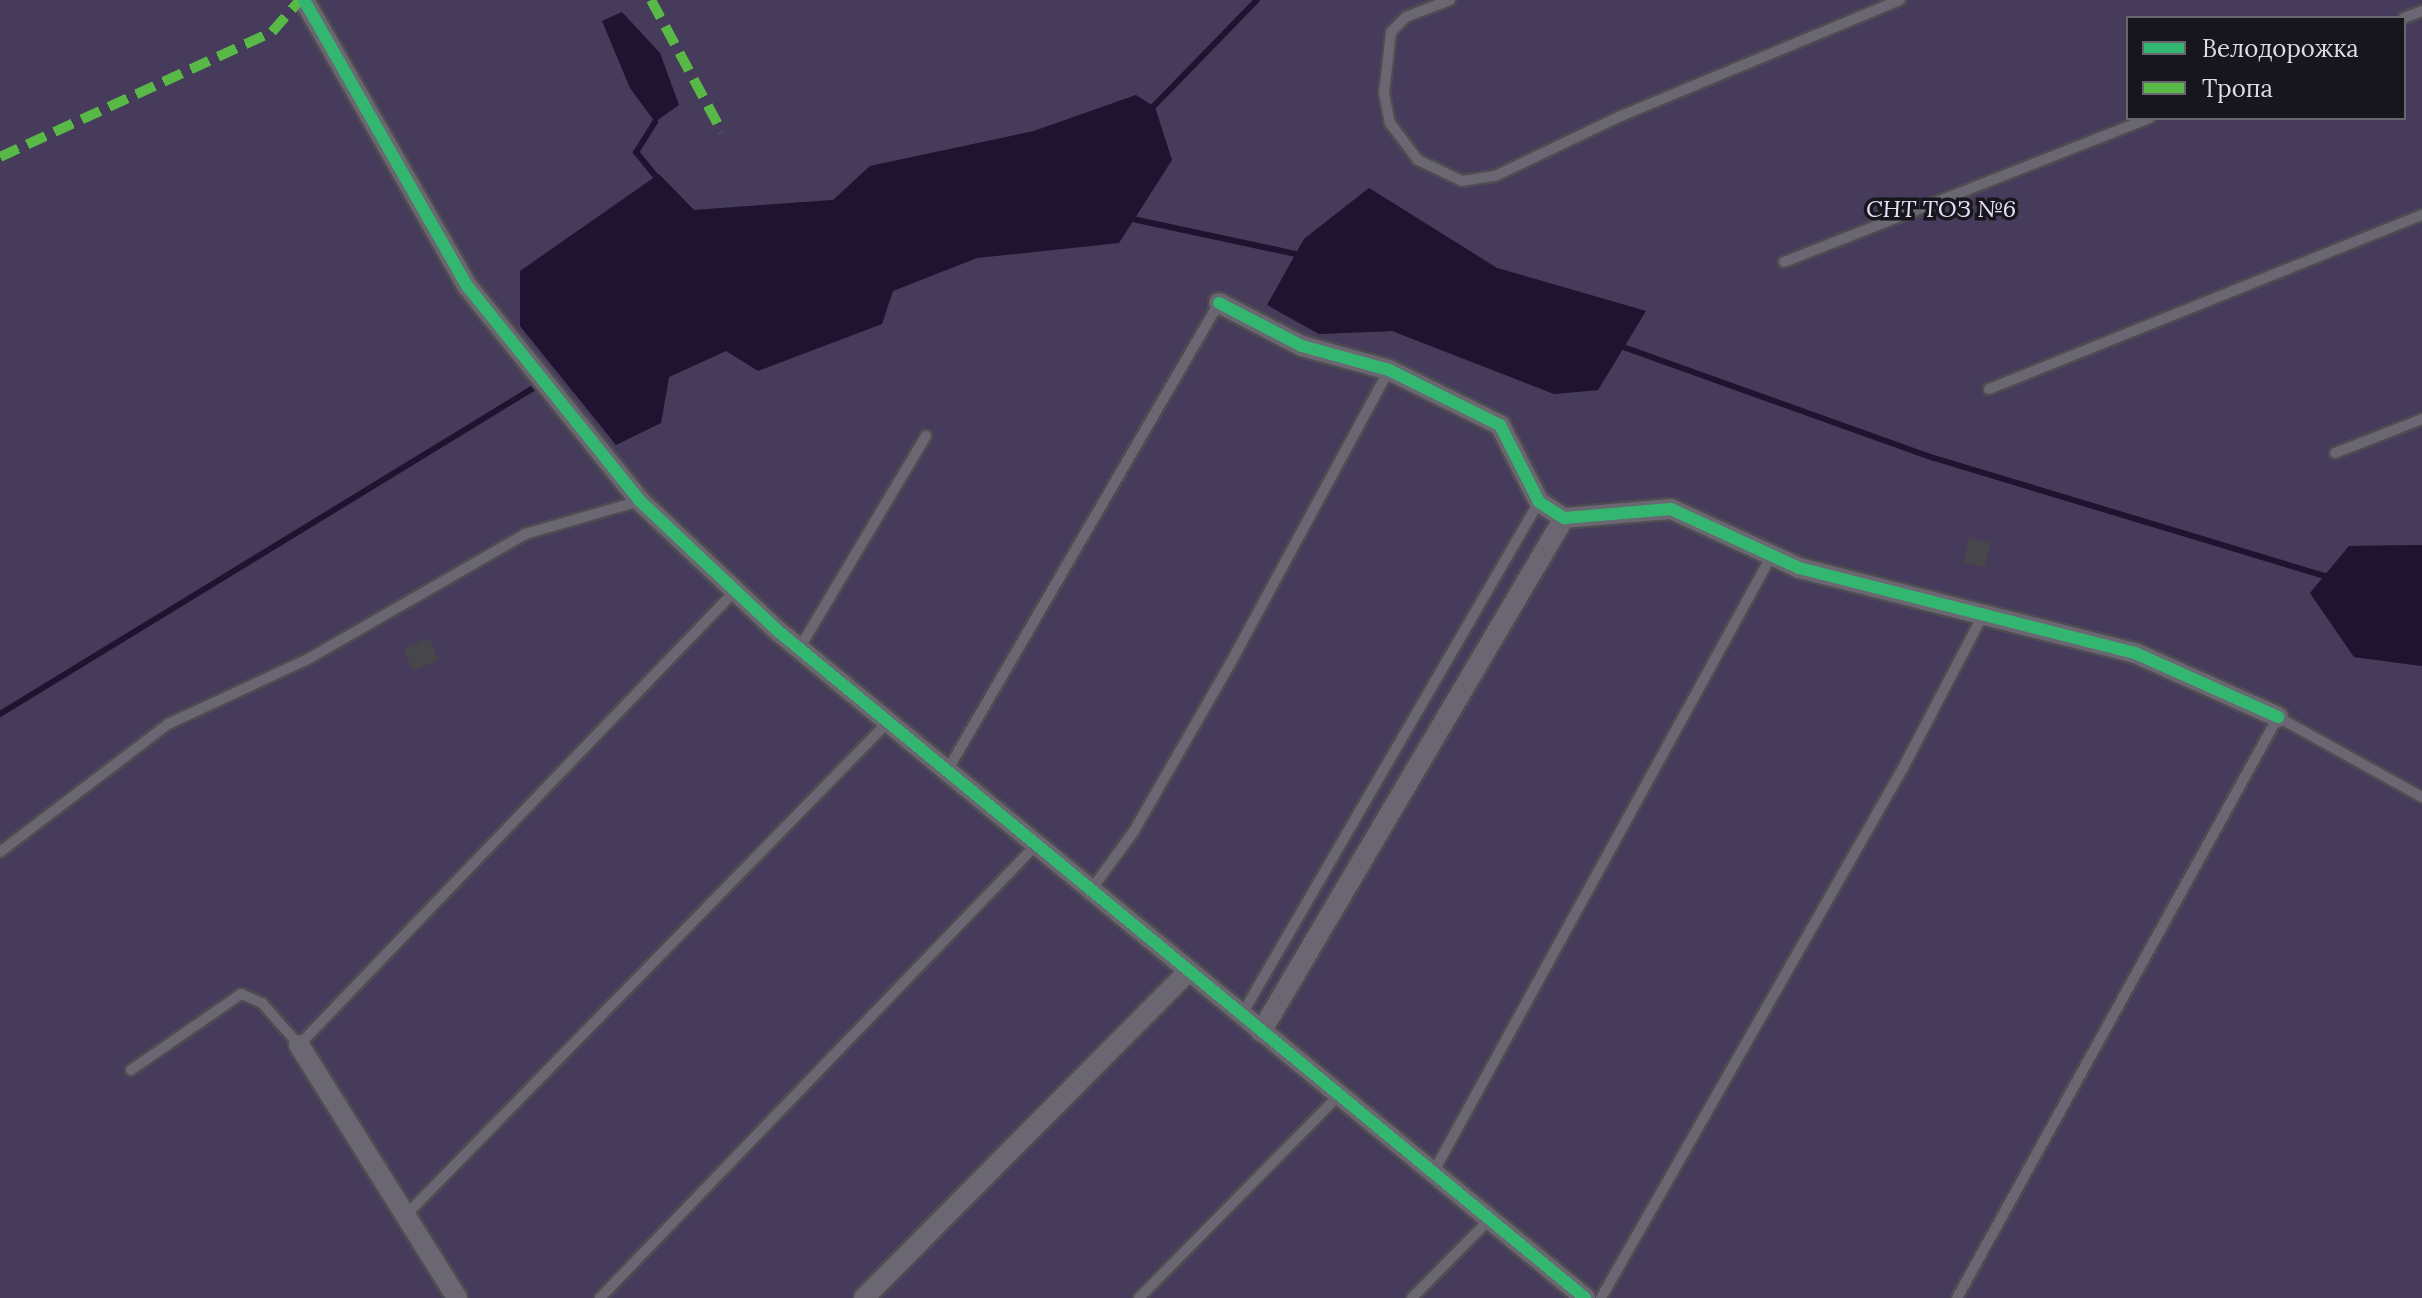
<!DOCTYPE html>
<html>
<head>
<meta charset="utf-8">
<style>
  body { margin:0 }
  #map { position:relative; width:2422px; height:1298px; overflow:hidden; background:#323037; font-family:Lora,serif }
  div>[style] { position:absolute }
  .green>* { inset:0; background:#463b5a }
  .water>* { inset:0; background:#1f1330 }
  .stream>* { height:6px; margin:-3px; padding:0 3px; transform-origin:3px; border-radius:3px; background:#1f1330 }
  .building>* { inset:0; background:#47464b; transform-origin:0 0 }
  .roads { filter:drop-shadow(2px 0 #4e4c52) drop-shadow(-2px 0 #4e4c52) drop-shadow(0 2px #4e4c52) drop-shadow(0 -2px #4e4c52) }
  .service>* { height:10px; margin:-5px; padding:0 5px; transform-origin:5px; border-radius:5px; background:#6a6672 }
  .minor>* { height:20px; margin:-10px; padding:0 10px; transform-origin:10px; border-radius:10px; background:#6a6672 }
  .quiet>* { height:10px; margin-top:-5px; transform-origin:0; background:repeating-linear-gradient(90deg,#58b947 0 20px,transparent 0 30px) }
  .cycleway>* { height:12px; margin:-6px; padding:0 6px; transform-origin:6px; border-radius:6px; background:#33b770 }
  span { translate:-50% -50%; white-space:nowrap; text-align:center; line-height:1.15; -webkit-text-stroke:7px #18161d; paint-order:stroke }
  .park-label { font-size:24px; color:#e8e0fa; font-style:italic }
  .legend { position:absolute; left:2126px; top:16px; width:280px; height:104px; box-sizing:border-box; background:#18161d; border:2px solid #67656d; margin:0; padding:10px 14px; list-style:none; font-size:24px; color:#dedbe4 }
  .legend li { display:flex; align-items:center; gap:16px; height:40px }
  .legend b { width:40px; border:2px solid #67656d }
</style>
</head>
<body>
<div id="map">
  <div class="green">
    <div style="clip-path:polygon(evenodd,0 0,2422px 0,2422px 545px,2349px 546px,2310px 593px,2354px 657px,2422px 666px,2422px 1298px,0 1298px,0 0,2128px 18px,2404px 18px,2404px 118px,2128px 118px,2128px 18px,0 0,1136px 95px,1036px 250px,977px 258px,726px 350px,669px 377px,661px 423px,694px 210px,834px 200px,870px 166px,1034px 131px,1136px 95px,0 0,1369px 188px,1497px 268px,1645px 311px,1598px 390px,1554px 394px,1392px 331px,1319px 334px,1268px 305px,1304px 239px,1369px 188px)"></div>
  </div>
  <div class="water">
    <div style="clip-path:polygon(622px 12px,660px 53px,679px 105px,655px 122px,630px 88px,602px 21px)"></div>
    <div style="clip-path:polygon(1136px 95px,1155px 107px,1172px 160px,1119px 243px,977px 258px,893px 291px,882px 324px,758px 371px,726px 351px,669px 377px,661px 423px,616px 445px,520px 326px,520px 271px,659px 174px,694px 210px,833px 200px,870px 166px,1034px 131px)"></div>
    <div style="clip-path:polygon(1369px 188px,1497px 268px,1646px 311px,1598px 390px,1554px 394px,1392px 331px,1319px 334px,1267px 305px,1304px 239px)"></div>
    <div style="clip-path:polygon(2422px 545px,2422px 666px,2354px 657px,2310px 593px,2349px 546px)"></div>
  </div>
  <div class="stream">
    <div style="left:1148px;top:112px;width:156px;rotate:-45.8deg"></div>
    <div style="left:655px;top:122px;width:36px;rotate:122deg"></div>
    <div style="left:636px;top:152px;width:35px;rotate:51deg"></div>
    <div style="left:1128px;top:218px;width:177px;rotate:12.1deg"></div>
    <div style="left:1612px;top:343px;width:342px;rotate:19.7deg"></div>
    <div style="left:1934px;top:458px;width:412px;rotate:16.8deg"></div>
    <div style="left:0;top:714px;width:633px;rotate:-31.43deg"></div>
  </div>
  <div class="building">
    <div style="left:1969px;top:538px;width:22px;height:25px;rotate:13deg"></div>
    <div style="left:429px;top:638px;width:24px;height:28px;rotate:66deg"></div>
  </div>
  <div class="roads">
    <div class="service">
      <div style="left:1450px;top:0;width:47px;rotate:158.9deg"></div>
      <div style="left:1406px;top:17px;width:21px;rotate:135deg"></div>
      <div style="left:1391px;top:32px;width:61px;rotate:96.5deg"></div>
      <div style="left:1384px;top:93px;width:31px;rotate:79deg"></div>
      <div style="left:1390px;top:123px;width:46px;rotate:52.9deg"></div>
      <div style="left:1418px;top:160px;width:49px;rotate:25.5deg"></div>
      <div style="left:1462px;top:181px;width:33px;rotate:-9deg"></div>
      <div style="left:1495px;top:176px;width:140px;rotate:-25.5deg"></div>
      <div style="left:1621px;top:116px;width:302px;rotate:-22.6deg"></div>
      <div style="left:2404px;top:18px;width:19px;rotate:-21deg"></div>
      <div style="left:1784px;top:262px;width:393px;rotate:-21.5deg"></div>
      <div style="left:1989px;top:389px;width:467px;rotate:-21.9deg"></div>
      <div style="left:2335px;top:453px;width:93px;rotate:-21.3deg"></div>
      <div style="left:799px;top:649px;width:248px;rotate:-59.2deg"></div>
      <div style="left:947px;top:771px;width:541px;rotate:-59.83deg"></div>
      <div style="left:0;top:852px;width:211px;rotate:-37.3deg"></div>
      <div style="left:168px;top:724px;width:154px;rotate:-24.9deg"></div>
      <div style="left:308px;top:659px;width:250px;rotate:-29.9deg"></div>
      <div style="left:525px;top:534px;width:120px;rotate:-16deg"></div>
      <div style="left:1091px;top:890px;width:73px;rotate:-53.9deg"></div>
      <div style="left:1134px;top:831px;width:193px;rotate:-60.1deg"></div>
      <div style="left:1230px;top:664px;width:334px;rotate:-61.6deg"></div>
      <div style="left:1241px;top:1016px;width:594px;rotate:-59.9deg"></div>
      <div style="left:131px;top:1070px;width:134px;rotate:-34.6deg"></div>
      <div style="left:241px;top:994px;width:23px;rotate:23deg"></div>
      <div style="left:262px;top:1003px;width:56px;rotate:48.6deg"></div>
      <div style="left:299px;top:1045px;width:628px;rotate:-46.16deg"></div>
      <div style="left:1434px;top:1171px;width:703px;rotate:-61.25deg"></div>
      <div style="left:408px;top:1213px;width:687px;rotate:-45.65deg"></div>
      <div style="left:600px;top:1298px;width:629px;rotate:-46.1deg"></div>
      <div style="left:1139px;top:1298px;width:286px;rotate:-45.4deg"></div>
      <div style="left:1412px;top:1298px;width:112px;rotate:-45.4deg"></div>
      <div style="left:1601px;top:1298px;width:610px;rotate:-60.33deg"></div>
      <div style="left:1903px;top:768px;width:175px;rotate:-62.4deg"></div>
      <div style="left:1957px;top:1298px;width:664px;rotate:-61.08deg"></div>
      <div style="left:2278px;top:717px;width:165px;rotate:29.1deg"></div>
    </div>
    <div class="minor">
      <div style="left:304px;top:0;width:331px;rotate:60.3deg"></div>
      <div style="left:468px;top:287px;width:275px;rotate:51.2deg"></div>
      <div style="left:640px;top:501px;width:190px;rotate:43.3deg"></div>
      <div style="left:778px;top:631px;width:1047px;rotate:39.57deg"></div>
      <div style="left:1219px;top:303px;width:93px;rotate:27.4deg"></div>
      <div style="left:1302px;top:346px;width:90px;rotate:15.4deg"></div>
      <div style="left:1389px;top:370px;width:124px;rotate:26.4deg"></div>
      <div style="left:1500px;top:425px;width:86px;rotate:63.1deg"></div>
      <div style="left:1539px;top:502px;width:30px;rotate:33deg"></div>
      <div style="left:1564px;top:518px;width:107px;rotate:-4.8deg"></div>
      <div style="left:1671px;top:509px;width:141px;rotate:24.7deg"></div>
      <div style="left:1799px;top:568px;width:347px;rotate:14.2deg"></div>
      <div style="left:2135px;top:653px;width:157px;rotate:24.1deg"></div>
      <div style="left:1261px;top:1032px;width:597px;rotate:-59.48deg"></div>
      <div style="left:299px;top:1045px;width:298px;rotate:58deg"></div>
      <div style="left:864px;top:1298px;width:460px;rotate:-45.2deg"></div>
    </div>
  </div>
  <div class="quiet">
    <div style="left:651px;top:0;width:150px;rotate:61.7deg"></div>
    <div style="left:0;top:157px;width:299px;rotate:-24.7deg"></div>
    <div style="left:272px;top:32px;width:43px;rotate:-48.8deg"></div>
  </div>
  <div class="cycleway">
    <div style="left:304px;top:0;width:331px;rotate:60.3deg"></div>
    <div style="left:468px;top:287px;width:275px;rotate:51.2deg"></div>
    <div style="left:640px;top:501px;width:190px;rotate:43.3deg"></div>
    <div style="left:778px;top:631px;width:1047px;rotate:39.57deg"></div>
    <div style="left:1219px;top:303px;width:93px;rotate:27.4deg"></div>
    <div style="left:1302px;top:346px;width:90px;rotate:15.4deg"></div>
    <div style="left:1389px;top:370px;width:124px;rotate:26.4deg"></div>
    <div style="left:1500px;top:425px;width:86px;rotate:63.1deg"></div>
    <div style="left:1539px;top:502px;width:30px;rotate:33deg"></div>
    <div style="left:1564px;top:518px;width:107px;rotate:-4.8deg"></div>
    <div style="left:1671px;top:509px;width:141px;rotate:24.7deg"></div>
    <div style="left:1799px;top:568px;width:347px;rotate:14.2deg"></div>
    <div style="left:2135px;top:653px;width:157px;rotate:24.1deg"></div>
  </div>
  <div class="park-label">
    <span style="left:1941px;top:209px">СНТ ТОЗ №6</span>
  </div>
  <ul class="legend">
  <li><b style="height:10px;background:#33b770"></b>Велодорожка</li>
  <li><b style="height:10px;background:#58b947"></b>Тропа</li>
  </ul>
</div>
</body>
</html>
